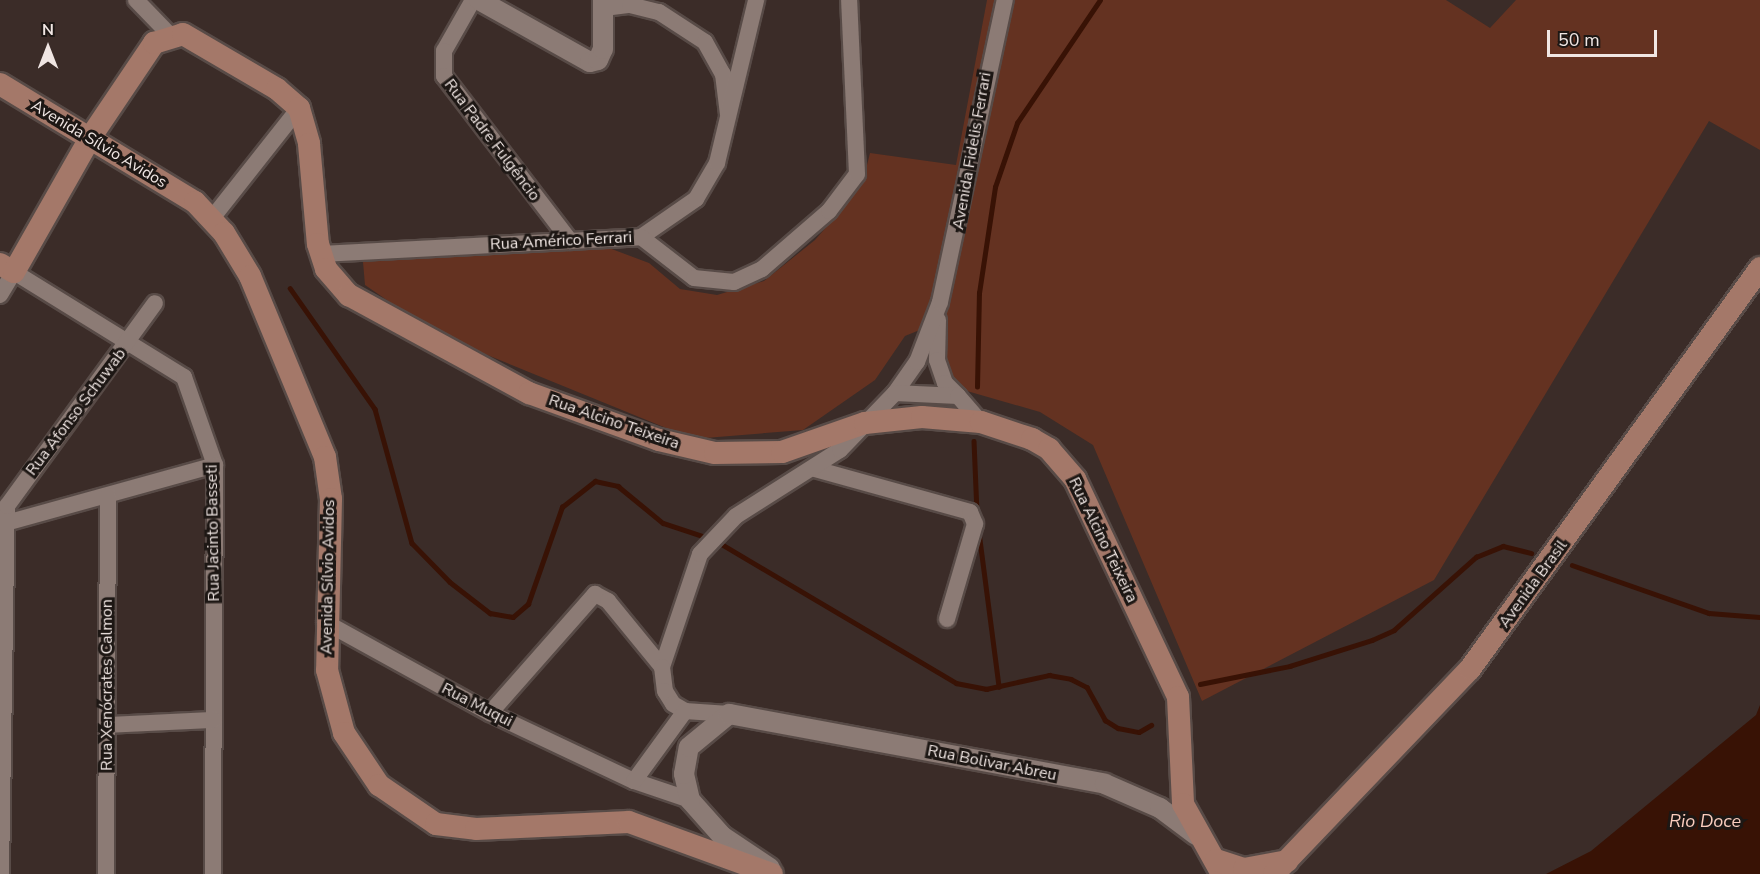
<!DOCTYPE html>
<html>
<head>
<meta charset="utf-8">
<style>
  body { margin:0 }
  #map { position:relative; width:1760px; height:874px; overflow:hidden; background:#3b2c28; font-family:"Nunito Sans",sans-serif }
  div>[style] { position:absolute }
  .green>* { inset:0; background:#643221 }
  .water>* { inset:0; background:#381205 }
  .stream>* { height:4.5px; margin:-2.25px; padding:0 2.25px; transform-origin:2.25px; border-radius:2.25px; background:#381205 }
  .roads { filter:drop-shadow(2px 0 #584b47) drop-shadow(-2px 0 #584b47) drop-shadow(0 2px #584b47) drop-shadow(0 -2px #584b47) }
  .minor>* { height:16px; margin:-8px; padding:0 8px; transform-origin:8px; border-radius:8px; background:#8c7b75 }
  .tertiary>* { height:20px; margin:-10px; padding:0 10px; transform-origin:10px; border-radius:10px; background:#8c7b75 }
  .secondary>* { height:22px; margin:-11px; padding:0 11px; transform-origin:11px; border-radius:11px; background:#a47869 }
  span { translate:-50% -50%; white-space:nowrap; text-align:center; line-height:1.15; -webkit-text-stroke:6px #1d1714; paint-order:stroke }
  .street-label { font-size:16px; color:#f0e6e3 }
  .water-label { font-size:18px; color:#facdbe; font-style:italic }
  .north { position:absolute; left:18px; top:18px; width:60px; height:60px; -webkit-text-stroke:4px #1d1714; paint-order:stroke; rotate:0deg; font-size:16px; font-weight:700; line-height:24px; text-align:center; color:#f0e6e3 }
  .north::after { content:''; display:block; margin:auto; width:21px; height:27px; background:#f0e6e3; clip-path:polygon(50% 0,100% 100%,50% 72%,0 100%) }
  .scale { position:absolute; left:1547px; top:30px; width:110px; height:27px; box-sizing:border-box; border:3px solid #f0e6e3; border-top:0; padding-left:8px; font-size:18px; line-height:21px; white-space:nowrap; color:#f0e6e3; -webkit-text-stroke:4px #1d1714; paint-order:stroke }
</style>
</head>
<body>
<div id="map">
  <div class="green">
    <div style="clip-path:polygon(987px 0,1446px 0,1490px 28px,1516px 0,1760px 0,1760px 150px,1709px 121px,1434px 580px,1202px 701px,1093px 445px,1040px 412px,960px 389px,927px 327px,905px 336px,875px 380px,803px 430px,693px 439px,436px 334px,365px 285px,363px 262px,601px 245px,649px 263px,680px 289px,717px 295px,764px 281px,815px 240px,849px 201px,864px 177px,870px 153px,956px 165px)"></div>
  </div>
  <div class="water">
    <div style="clip-path:polygon(1760px 705px,1760px 874px,1546px 874px,1591px 851px,1756px 715px)"></div>
  </div>
  <div class="stream">
    <div style="left:290px;top:288px;width:148px;rotate:54.9deg"></div>
    <div style="left:375px;top:409px;width:139px;rotate:74.6deg"></div>
    <div style="left:412px;top:543px;width:54px;rotate:45.7deg"></div>
    <div style="left:450px;top:582px;width:51px;rotate:37.8deg"></div>
    <div style="left:490px;top:613px;width:23px;rotate:10deg"></div>
    <div style="left:513px;top:617px;width:20px;rotate:-41deg"></div>
    <div style="left:528px;top:604px;width:103px;rotate:-70.7deg"></div>
    <div style="left:562px;top:507px;width:42px;rotate:-38.2deg"></div>
    <div style="left:595px;top:481px;width:24px;rotate:12deg"></div>
    <div style="left:618px;top:486px;width:58px;rotate:39.4deg"></div>
    <div style="left:663px;top:523px;width:40px;rotate:18deg"></div>
    <div style="left:977px;top:387px;width:94px;rotate:-88.8deg"></div>
    <div style="left:979px;top:293px;width:107px;rotate:-81.4deg"></div>
    <div style="left:995px;top:187px;width:68px;rotate:-71deg"></div>
    <div style="left:1017px;top:123px;width:148px;rotate:-56deg"></div>
    <div style="left:974px;top:441px;width:71px;rotate:87.6deg"></div>
    <div style="left:979px;top:532px;width:156px;rotate:82.6deg"></div>
    <div style="left:723px;top:545px;width:271px;rotate:30.6deg"></div>
    <div style="left:956px;top:683px;width:31px;rotate:11deg"></div>
    <div style="left:986px;top:689px;width:65px;rotate:-12.5deg"></div>
    <div style="left:1049px;top:675px;width:22px;rotate:10deg"></div>
    <div style="left:1071px;top:679px;width:18px;rotate:27deg"></div>
    <div style="left:1087px;top:687px;width:38px;rotate:61deg"></div>
    <div style="left:1105px;top:720px;width:15px;rotate:32deg"></div>
    <div style="left:1118px;top:728px;width:21px;rotate:11deg"></div>
    <div style="left:1139px;top:732px;width:14px;rotate:-30deg"></div>
    <div style="left:1572px;top:565px;width:145px;rotate:19.3deg"></div>
    <div style="left:1709px;top:613px;width:51px;rotate:4.5deg"></div>
    <div style="left:1200px;top:684px;width:92px;rotate:-11.3deg"></div>
    <div style="left:1290px;top:666px;width:86px;rotate:-17.6deg"></div>
    <div style="left:1372px;top:640px;width:24px;rotate:-24deg"></div>
    <div style="left:1394px;top:630px;width:110px;rotate:-41.7deg"></div>
    <div style="left:1476px;top:557px;width:29px;rotate:-22deg"></div>
    <div style="left:1503px;top:546px;width:29px;rotate:14deg"></div>
  </div>
  <div class="roads">
    <div class="minor">
      <div style="left:136px;top:0;width:47px;rotate:45.9deg"></div>
      <div style="left:473px;top:0;width:59px;rotate:119.6deg"></div>
      <div style="left:444px;top:51px;width:25px;rotate:90deg"></div>
      <div style="left:444px;top:76px;width:208px;rotate:52.6deg"></div>
      <div style="left:604px;top:8px;width:26px;rotate:-7deg"></div>
      <div style="left:630px;top:5px;width:30px;rotate:14deg"></div>
      <div style="left:659px;top:12px;width:55px;rotate:33.1deg"></div>
      <div style="left:705px;top:42px;width:37px;rotate:61deg"></div>
      <div style="left:723px;top:74px;width:40px;rotate:82.9deg"></div>
      <div style="left:213px;top:217px;width:139px;rotate:-51.7deg"></div>
      <div style="left:641px;top:237px;width:67px;rotate:-34.6deg"></div>
      <div style="left:696px;top:199px;width:42px;rotate:-59.7deg"></div>
      <div style="left:717px;top:163px;width:168px;rotate:-76.5deg"></div>
      <div style="left:321px;top:254px;width:320px;rotate:-3deg"></div>
      <div style="left:641px;top:237px;width:67px;rotate:37.7deg"></div>
      <div style="left:694px;top:278px;width:40px;rotate:5.7deg"></div>
      <div style="left:734px;top:282px;width:31px;rotate:-25deg"></div>
      <div style="left:762px;top:269px;width:89px;rotate:-40.9deg"></div>
      <div style="left:829px;top:211px;width:46px;rotate:-52.9deg"></div>
      <div style="left:857px;top:174px;width:174px;rotate:-92.6deg"></div>
      <div style="left:0;top:295px;width:27px;rotate:-59deg"></div>
      <div style="left:14px;top:272px;width:200px;rotate:31.7deg"></div>
      <div style="left:184px;top:377px;width:93px;rotate:70.6deg"></div>
      <div style="left:215px;top:465px;width:409px;rotate:90.3deg"></div>
      <div style="left:938px;top:320px;width:40px;rotate:91.4deg"></div>
      <div style="left:937px;top:360px;width:24px;rotate:71deg"></div>
      <div style="left:945px;top:383px;width:18px;rotate:45deg"></div>
      <div style="left:895px;top:393px;width:38px;rotate:-55deg"></div>
      <div style="left:917px;top:362px;width:64px;rotate:-69deg"></div>
      <div style="left:940px;top:302px;width:309px;rotate:-77.9deg"></div>
      <div style="left:815px;top:469px;width:161px;rotate:15.5deg"></div>
      <div style="left:970px;top:512px;width:13px;rotate:67deg"></div>
      <div style="left:975px;top:524px;width:99px;rotate:106.4deg"></div>
      <div style="left:6px;top:523px;width:217px;rotate:-15.5deg"></div>
      <div style="left:325px;top:622px;width:188px;rotate:28.9deg"></div>
      <div style="left:490px;top:713px;width:159px;rotate:25.3deg"></div>
      <div style="left:634px;top:781px;width:59px;rotate:18.7deg"></div>
      <div style="left:662px;top:667px;width:119px;rotate:-71.4deg"></div>
      <div style="left:700px;top:554px;width:52px;rotate:-46.5deg"></div>
      <div style="left:736px;top:516px;width:123px;rotate:-32.4deg"></div>
      <div style="left:840px;top:450px;width:79px;rotate:-46deg"></div>
      <div style="left:895px;top:393px;width:63px;rotate:2.7deg"></div>
      <div style="left:958px;top:396px;width:35px;rotate:49deg"></div>
      <div style="left:490px;top:713px;width:159px;rotate:-48.6deg"></div>
      <div style="left:595px;top:594px;width:15px;rotate:28deg"></div>
      <div style="left:608px;top:601px;width:85px;rotate:50.7deg"></div>
      <div style="left:662px;top:667px;width:24px;rotate:83deg"></div>
      <div style="left:665px;top:691px;width:15px;rotate:58deg"></div>
      <div style="left:673px;top:704px;width:14px;rotate:30deg"></div>
      <div style="left:685px;top:711px;width:44px;rotate:3.9deg"></div>
      <div style="left:107px;top:725px;width:107px;rotate:-2.7deg"></div>
      <div style="left:634px;top:781px;width:87px;rotate:-53.9deg"></div>
      <div style="left:1px;top:874px;width:368px;rotate:-89.1deg"></div>
      <div style="left:7px;top:506px;width:251px;rotate:-53.9deg"></div>
      <div style="left:106px;top:874px;width:378px;rotate:-89.7deg"></div>
    </div>
    <div class="tertiary">
      <div style="left:479px;top:0;width:127px;rotate:29.2deg"></div>
      <div style="left:590px;top:62px;width:8px;rotate:-14deg"></div>
      <div style="left:598px;top:60px;width:12px;rotate:-66deg"></div>
      <div style="left:603px;top:49px;width:49px;rotate:-90deg"></div>
      <div style="left:770px;top:868px;width:58px;rotate:-146.3deg"></div>
      <div style="left:722px;top:836px;width:48px;rotate:-131.6deg"></div>
      <div style="left:690px;top:800px;width:27px;rotate:-103deg"></div>
      <div style="left:684px;top:774px;width:27px;rotate:-80deg"></div>
      <div style="left:689px;top:747px;width:52px;rotate:-39.5deg"></div>
      <div style="left:729px;top:714px;width:382px;rotate:10.5deg"></div>
      <div style="left:1105px;top:784px;width:60px;rotate:23.6deg"></div>
      <div style="left:1160px;top:808px;width:45px;rotate:36.9deg"></div>
    </div>
    <div class="secondary">
      <div style="left:0;top:84px;width:228px;rotate:31.2deg"></div>
      <div style="left:195px;top:202px;width:42px;rotate:46.9deg"></div>
      <div style="left:224px;top:233px;width:50px;rotate:58.8deg"></div>
      <div style="left:250px;top:276px;width:196px;rotate:67.5deg"></div>
      <div style="left:325px;top:457px;width:42px;rotate:81.9deg"></div>
      <div style="left:331px;top:499px;width:171px;rotate:91.3deg"></div>
      <div style="left:327px;top:670px;width:65px;rotate:74.9deg"></div>
      <div style="left:344px;top:733px;width:63px;rotate:56.1deg"></div>
      <div style="left:379px;top:785px;width:69px;rotate:34.4deg"></div>
      <div style="left:436px;top:824px;width:40px;rotate:7.1deg"></div>
      <div style="left:476px;top:829px;width:153px;rotate:-2.6deg"></div>
      <div style="left:629px;top:822px;width:152px;rotate:20deg"></div>
      <div style="left:0;top:264px;width:16px;rotate:30deg"></div>
      <div style="left:14px;top:272px;width:154px;rotate:-60.4deg"></div>
      <div style="left:90px;top:138px;width:115px;rotate:-56deg"></div>
      <div style="left:154px;top:43px;width:30px;rotate:-17deg"></div>
      <div style="left:183px;top:34px;width:109px;rotate:30.3deg"></div>
      <div style="left:277px;top:89px;width:29px;rotate:41deg"></div>
      <div style="left:299px;top:108px;width:37px;rotate:74deg"></div>
      <div style="left:309px;top:144px;width:100px;rotate:84.9deg"></div>
      <div style="left:318px;top:244px;width:26px;rotate:72deg"></div>
      <div style="left:326px;top:269px;width:35px;rotate:49deg"></div>
      <div style="left:349px;top:295px;width:205px;rotate:28.6deg"></div>
      <div style="left:529px;top:393px;width:138px;rotate:19.9deg"></div>
      <div style="left:659px;top:440px;width:57px;rotate:13.1deg"></div>
      <div style="left:715px;top:453px;width:67px;rotate:-0.9deg"></div>
      <div style="left:782px;top:452px;width:88px;rotate:-19.3deg"></div>
      <div style="left:865px;top:423px;width:57px;rotate:-6deg"></div>
      <div style="left:922px;top:417px;width:59px;rotate:4.8deg"></div>
      <div style="left:981px;top:422px;width:54px;rotate:18.4deg"></div>
      <div style="left:1032px;top:439px;width:20px;rotate:30deg"></div>
      <div style="left:1049px;top:449px;width:40px;rotate:49deg"></div>
      <div style="left:1075px;top:479px;width:241px;rotate:64.7deg"></div>
      <div style="left:1178px;top:697px;width:107px;rotate:87.3deg"></div>
      <div style="left:1183px;top:804px;width:80px;rotate:60.9deg"></div>
      <div style="left:1216px;top:860px;width:29px;rotate:18deg"></div>
      <div style="left:1244px;top:869px;width:44px;rotate:-10.5deg"></div>
      <div style="left:1274px;top:874px;width:284px;rotate:-46.3deg"></div>
      <div style="left:1470px;top:669px;width:495px;rotate:-54.1deg"></div>
    </div>
  </div>
  <div class="street-label">
    <span style="left:492px;top:140px;rotate:53deg">Rua Padre Fulgêncio</span>
    <span style="left:99px;top:144px;rotate:31deg">Avenida Sílvio Avidos</span>
    <span style="left:972px;top:151px;rotate:-80deg">Avenida Fidelis Ferrari</span>
    <span style="left:561px;top:241px;rotate:-3deg">Rua Américo Ferrari</span>
    <span style="left:76px;top:412px;rotate:-53deg">Rua Afonso Schuwab</span>
    <span style="left:614px;top:422px;rotate:19deg">Rua Alcino Teixeira</span>
    <span style="left:213px;top:533px;rotate:-91deg">Rua Jacinto Basseti</span>
    <span style="left:1103px;top:540px;rotate:64deg">Rua Alcino Teixeira</span>
    <span style="left:328px;top:577px;rotate:-89deg">Avenida Sílvio Avidos</span>
    <span style="left:1533px;top:584px;rotate:-54deg">Avenida Brasil</span>
    <span style="left:107px;top:685px;rotate:-90deg">Rua Xenócrates Calmon</span>
    <span style="left:477px;top:705px;rotate:27deg">Rua Muqui</span>
    <span style="left:992px;top:763px;rotate:11deg">Rua Bolivar Abreu</span>
  </div>
  <div class="water-label">
    <span style="left:1705px;top:821px">Rio Doce</span>
  </div>
  <div class="north">N</div>
  <div class="scale">50 m</div>
</div>
</body>
</html>
